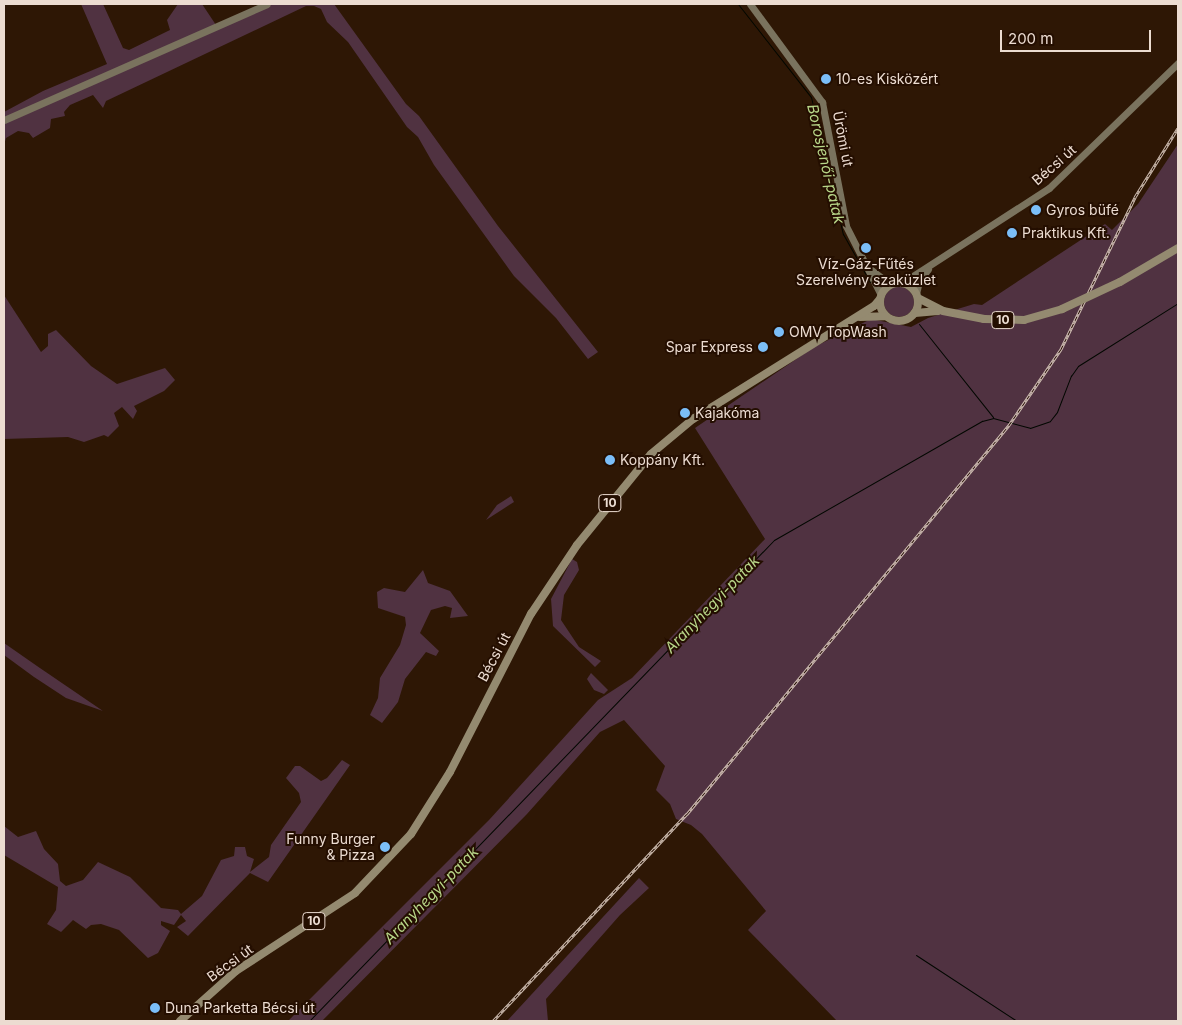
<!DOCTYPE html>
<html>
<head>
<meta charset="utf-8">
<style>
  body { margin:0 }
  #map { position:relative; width:1182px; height:1025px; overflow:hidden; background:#2e1705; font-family:Inter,sans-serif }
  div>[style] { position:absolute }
  .green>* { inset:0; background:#503241 }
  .round { border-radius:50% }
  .stream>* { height:1px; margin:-0.5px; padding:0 0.5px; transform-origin:0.5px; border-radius:0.5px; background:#020700 }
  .secondary>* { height:7px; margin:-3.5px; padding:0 3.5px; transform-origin:3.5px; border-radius:3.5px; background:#7a735e }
  .primary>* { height:8px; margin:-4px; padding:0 4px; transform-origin:4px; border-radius:4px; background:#948a70 }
  .primary>.ring { margin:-4px; padding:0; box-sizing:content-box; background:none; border:8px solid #948a70; border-radius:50% }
  .rail>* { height:3px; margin-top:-1.5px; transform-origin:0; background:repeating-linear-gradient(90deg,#240e00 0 4px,#cebdb1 0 8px); box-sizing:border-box; border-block:1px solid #cebdb1 }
  .primary-bridge>* { height:8px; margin:-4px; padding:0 4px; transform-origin:4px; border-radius:4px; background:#948a70 }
  .dots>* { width:14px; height:14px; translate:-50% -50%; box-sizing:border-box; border:2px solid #240e00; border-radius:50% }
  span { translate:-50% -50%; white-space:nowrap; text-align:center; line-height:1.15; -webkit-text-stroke:4px #240e00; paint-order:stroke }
  .shield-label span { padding:1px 4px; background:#240e00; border:1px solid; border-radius:4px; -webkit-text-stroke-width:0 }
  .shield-label { font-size:12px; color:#ecdcd1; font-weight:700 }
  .poi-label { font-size:14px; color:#ecdcd1 }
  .left { translate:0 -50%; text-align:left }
  .right { translate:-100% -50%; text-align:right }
  .street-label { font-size:14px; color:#ecdcd1 }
  .water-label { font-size:15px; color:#b8d688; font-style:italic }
  .frame { position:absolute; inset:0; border:5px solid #ecdcd1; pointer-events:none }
  .scale { position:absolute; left:1000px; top:30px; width:151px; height:22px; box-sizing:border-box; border:2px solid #ecdcd1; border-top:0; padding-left:6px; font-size:15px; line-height:18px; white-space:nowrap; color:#ecdcd1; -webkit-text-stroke:4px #240e00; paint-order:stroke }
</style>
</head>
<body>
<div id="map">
  <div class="green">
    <div style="clip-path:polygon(81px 4px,103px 4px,123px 48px,129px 50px,170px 30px,167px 20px,178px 4px,202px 4px,218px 28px,266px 4px,334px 4px,406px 104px,419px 116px,498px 226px,598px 352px,588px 359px,556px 318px,514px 276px,434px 165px,418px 137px,407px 127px,348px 42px,327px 22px,321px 9px,314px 6px,306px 6px,106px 101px,103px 108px,93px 95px,70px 105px,64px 112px,65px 116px,51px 119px,50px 128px,33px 138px,29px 133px,18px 131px,6px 138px,4px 145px,4px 112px,43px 91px,107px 64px)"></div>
    <div style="clip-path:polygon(1178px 144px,1178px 1021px,837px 1021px,748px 930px,766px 911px,702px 834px,691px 825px,676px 819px,670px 804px,656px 790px,665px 766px,624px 720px,600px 732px,527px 814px,322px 1021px,288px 1021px,489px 820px,598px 700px,632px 678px,765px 539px,695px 428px,814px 347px,871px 319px,911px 327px,928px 318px,974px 304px,982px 305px,1105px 224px,1112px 230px,1138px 204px)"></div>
    <div class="round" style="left:884px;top:287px;width:30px;height:30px"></div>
    <div style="clip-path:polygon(4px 295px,41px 352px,48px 346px,48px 334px,56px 330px,91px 366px,117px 384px,165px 368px,175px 380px,164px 391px,134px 406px,137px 411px,133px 419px,122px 407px,114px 413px,119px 426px,108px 437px,104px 435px,84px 442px,68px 437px,4px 439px)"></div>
    <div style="clip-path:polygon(511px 496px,514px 502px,486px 520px,497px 505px)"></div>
    <div style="clip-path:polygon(572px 559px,577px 562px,579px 570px,564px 595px,561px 620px,579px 647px,601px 661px,595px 667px,553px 626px,551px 599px)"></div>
    <div style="clip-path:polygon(423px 570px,428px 583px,450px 591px,468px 616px,450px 618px,452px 608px,445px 606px,431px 610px,420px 633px,439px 651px,436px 656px,426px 652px,405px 679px,398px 702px,382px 723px,370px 715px,378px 698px,380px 678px,400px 645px,406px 625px,405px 617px,378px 608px,377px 592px,384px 588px,405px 592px)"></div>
    <div style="clip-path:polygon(4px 643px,37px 666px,103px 711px,66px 698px,34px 677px,4px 655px)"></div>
    <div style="clip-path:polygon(591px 673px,608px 690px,604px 694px,594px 690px,587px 679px)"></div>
    <div style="clip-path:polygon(342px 760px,350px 765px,268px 882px,250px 873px,188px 936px,177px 927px,186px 921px,181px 915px,174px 925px,161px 921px,161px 925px,170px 931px,158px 953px,148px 958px,119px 930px,101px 924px,91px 925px,86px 929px,73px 920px,61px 932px,47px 924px,56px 910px,58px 887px,4px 855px,4px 826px,18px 837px,36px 831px,44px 849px,58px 864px,60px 881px,66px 886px,83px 880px,98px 862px,130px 877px,161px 908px,178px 910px,181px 914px,202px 896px,221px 860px,234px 856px,235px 847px,245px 847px,247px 856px,254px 859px,250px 872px,269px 857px,271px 845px,301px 802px,299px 793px,286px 778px,295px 766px,300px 766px,321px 781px,327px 778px)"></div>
    <div style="clip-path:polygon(639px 878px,649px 888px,620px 915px,546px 999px,548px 1021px,507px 1021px)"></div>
  </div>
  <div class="stream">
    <div style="left:738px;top:4px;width:118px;rotate:51.9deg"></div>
    <div style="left:811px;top:97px;width:141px;rotate:76.9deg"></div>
    <div style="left:843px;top:234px;width:55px;rotate:60.6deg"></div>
    <div style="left:919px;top:324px;width:119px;rotate:51.5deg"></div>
    <div style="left:916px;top:955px;width:121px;rotate:33.2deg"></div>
    <div style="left:309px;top:1021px;width:669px;rotate:-45.97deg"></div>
    <div style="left:774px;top:540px;width:240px;rotate:-29.8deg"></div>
    <div style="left:982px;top:421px;width:11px;rotate:-15deg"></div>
    <div style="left:993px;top:418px;width:38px;rotate:15deg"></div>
    <div style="left:1030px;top:428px;width:21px;rotate:-19deg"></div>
    <div style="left:1050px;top:421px;width:11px;rotate:-52deg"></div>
    <div style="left:1057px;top:412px;width:39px;rotate:-69deg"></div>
    <div style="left:1071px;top:376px;width:12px;rotate:-55deg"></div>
    <div style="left:1078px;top:366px;width:118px;rotate:-32.2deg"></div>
  </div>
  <div class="secondary">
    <div style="left:750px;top:4px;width:122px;rotate:53.7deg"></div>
    <div style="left:822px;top:102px;width:126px;rotate:79deg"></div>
    <div style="left:846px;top:226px;width:77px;rotate:63.1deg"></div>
    <div style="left:4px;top:120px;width:287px;rotate:-23.8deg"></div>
    <div style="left:870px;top:269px;width:20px;rotate:37deg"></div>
    <div style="left:886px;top:281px;width:10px;rotate:11deg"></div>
    <div style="left:902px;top:283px;width:175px;rotate:-32.9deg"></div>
    <div style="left:1049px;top:188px;width:180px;rotate:-44.1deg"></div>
    <div style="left:916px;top:294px;width:13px;rotate:-77deg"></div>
    <div style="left:919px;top:281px;width:15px;rotate:-53deg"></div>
  </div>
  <div class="primary">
    <div style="left:1120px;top:282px;width:67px;rotate:-30.4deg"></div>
    <div class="ring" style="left:880px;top:283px;width:30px;height:30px"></div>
    <div style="left:918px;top:298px;width:28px;rotate:27deg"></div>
    <div style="left:943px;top:311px;width:42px;rotate:11deg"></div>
    <div style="left:984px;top:319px;width:40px;rotate:1.4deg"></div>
    <div style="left:1024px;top:320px;width:40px;rotate:-16deg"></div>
    <div style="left:915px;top:313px;width:23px;rotate:-5deg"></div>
    <div style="left:860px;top:317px;width:25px;rotate:-2deg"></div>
    <div style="left:180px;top:1021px;width:75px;rotate:-41.8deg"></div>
    <div style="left:236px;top:971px;width:142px;rotate:-33.2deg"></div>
    <div style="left:355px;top:893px;width:81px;rotate:-46.5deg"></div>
    <div style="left:411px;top:834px;width:73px;rotate:-57.8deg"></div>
    <div style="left:450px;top:772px;width:178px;rotate:-62.9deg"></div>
    <div style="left:531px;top:614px;width:83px;rotate:-56.3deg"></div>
    <div style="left:577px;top:545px;width:117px;rotate:-50.9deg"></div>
    <div style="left:651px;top:454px;width:55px;rotate:-39.8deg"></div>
    <div style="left:693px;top:419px;width:213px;rotate:-32deg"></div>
    <div style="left:874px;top:306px;width:9px;rotate:-49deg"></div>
  </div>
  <div class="rail">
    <div style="left:493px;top:1021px;width:284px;rotate:-46.9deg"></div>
    <div style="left:687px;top:814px;width:505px;rotate:-50.38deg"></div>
    <div style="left:1009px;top:425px;width:92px;rotate:-55.6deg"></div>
    <div style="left:1061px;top:349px;width:169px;rotate:-64deg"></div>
    <div style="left:1135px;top:197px;width:81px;rotate:-58.1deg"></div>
  </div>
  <div class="primary-bridge">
    <div style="left:1062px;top:309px;width:64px;rotate:-25deg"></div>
  </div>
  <div class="dots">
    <div style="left:826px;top:79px;background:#7bbef8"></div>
    <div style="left:1036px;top:210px;background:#7bbef8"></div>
    <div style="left:1012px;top:233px;background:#7bbef8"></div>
    <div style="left:866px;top:248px;background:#7bbef8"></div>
    <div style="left:779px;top:332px;background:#7bbef8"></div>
    <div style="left:763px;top:347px;background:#7bbef8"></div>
    <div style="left:685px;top:413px;background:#7bbef8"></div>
    <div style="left:610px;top:460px;background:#7bbef8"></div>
    <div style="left:385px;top:847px;background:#7bbef8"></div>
    <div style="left:155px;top:1008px;background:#7bbef8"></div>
  </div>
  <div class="shield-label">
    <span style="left:1003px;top:320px">10</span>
    <span style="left:610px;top:503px">10</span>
    <span style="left:314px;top:921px">10</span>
  </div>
  <div class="poi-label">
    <span class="left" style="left:836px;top:79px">10-es Kisközért</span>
    <span class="left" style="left:1046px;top:210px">Gyros büfé</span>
    <span class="left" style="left:1022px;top:233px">Praktikus Kft.</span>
    <span style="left:866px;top:272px">Víz-Gáz-Fűtés<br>Szerelvény szaküzlet</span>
    <span class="left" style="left:789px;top:332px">OMV TopWash</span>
    <span class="right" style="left:753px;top:347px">Spar Express</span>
    <span class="left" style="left:695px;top:413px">Kajakóma</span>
    <span class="left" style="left:620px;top:460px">Koppány Kft.</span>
    <span class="right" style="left:375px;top:847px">Funny Burger<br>&amp; Pizza</span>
    <span class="left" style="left:165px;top:1008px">Duna Parketta Bécsi út</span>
  </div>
  <div class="street-label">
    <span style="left:843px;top:139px;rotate:79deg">Ürömi út</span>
    <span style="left:1054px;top:165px;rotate:-41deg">Bécsi út</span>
    <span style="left:494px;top:657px;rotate:-62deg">Bécsi út</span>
    <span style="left:230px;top:963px;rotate:-36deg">Bécsi út</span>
  </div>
  <div class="water-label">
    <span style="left:826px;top:164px;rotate:77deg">Borosjenői-patak</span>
    <span style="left:712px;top:604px;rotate:-46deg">Aranyhegyi-patak</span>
    <span style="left:431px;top:895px;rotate:-46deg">Aranyhegyi-patak</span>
  </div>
  <div class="frame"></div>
  <div class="scale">200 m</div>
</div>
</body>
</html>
